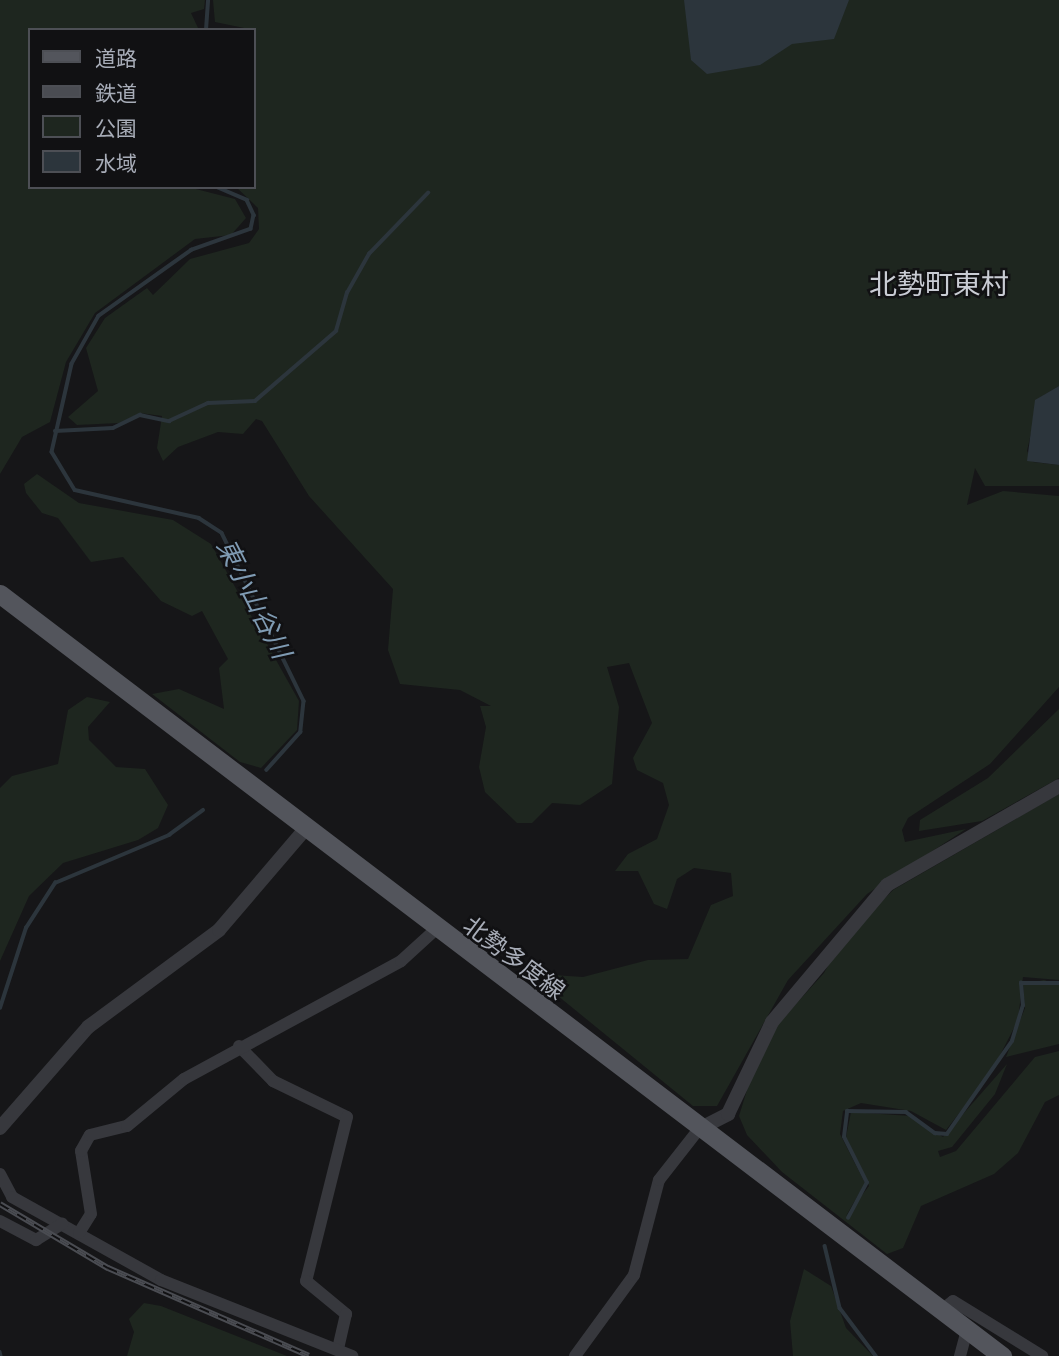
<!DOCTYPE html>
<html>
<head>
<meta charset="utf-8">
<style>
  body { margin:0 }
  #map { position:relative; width:1059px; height:1356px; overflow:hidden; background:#161618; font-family:Figtree,"Noto Sans JP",sans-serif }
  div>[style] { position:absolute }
  .green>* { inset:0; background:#1e261f }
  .water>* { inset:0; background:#2c353c }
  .stream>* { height:3.5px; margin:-1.75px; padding:0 1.75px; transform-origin:1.75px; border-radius:1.75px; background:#2c353c }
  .minor>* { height:12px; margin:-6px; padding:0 6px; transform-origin:6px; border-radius:6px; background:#37383d }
  .tertiary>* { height:14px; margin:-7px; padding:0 7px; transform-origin:7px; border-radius:7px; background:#37383d }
  .primary>* { height:19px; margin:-9.5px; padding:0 9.5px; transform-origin:9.5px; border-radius:9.5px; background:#53555c }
  .rail>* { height:6px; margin-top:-3px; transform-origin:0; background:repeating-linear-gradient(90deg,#111113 0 10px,#4a4c52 0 20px); box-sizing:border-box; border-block:2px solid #4a4c52 }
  span { translate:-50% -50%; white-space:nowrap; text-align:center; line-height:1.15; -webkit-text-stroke:5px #111113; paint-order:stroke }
  .street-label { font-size:24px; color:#a8adb8 }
  .water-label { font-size:26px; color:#7f9bb3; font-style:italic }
  .quarter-label { font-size:28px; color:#c9ccd4 }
  .legend { position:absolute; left:28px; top:28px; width:228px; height:161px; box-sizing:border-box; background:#111113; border:2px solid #4d4f55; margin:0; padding:9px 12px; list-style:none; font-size:21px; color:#a8adb8 }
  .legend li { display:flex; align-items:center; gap:14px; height:35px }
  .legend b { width:35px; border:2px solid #4d4f55 }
</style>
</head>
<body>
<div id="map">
  <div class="green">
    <div style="clip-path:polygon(0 0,205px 0,204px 9px,191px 13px,199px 30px,30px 30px,30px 187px,188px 187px,235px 199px,246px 218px,231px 235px,195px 239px,95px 313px,66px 362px,50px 422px,22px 437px,0 474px)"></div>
    <div style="clip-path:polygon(213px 0,1059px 0,1059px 386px,1039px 398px,1027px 451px,1033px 462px,1059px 465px,1059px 486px,985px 486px,975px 468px,967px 505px,1003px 491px,1059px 496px,1059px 687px,990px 764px,908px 818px,902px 830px,905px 842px,966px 829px,867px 894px,788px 980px,717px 1106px,693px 1106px,547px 987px,553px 975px,583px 977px,648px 960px,688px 959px,711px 905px,733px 896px,731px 873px,694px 868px,677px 879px,667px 909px,654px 904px,638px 871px,615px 871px,628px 854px,657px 839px,669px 805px,663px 783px,637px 770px,633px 758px,652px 723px,629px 663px,607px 667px,619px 707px,612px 784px,580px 805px,552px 803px,532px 823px,517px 823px,485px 792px,479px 767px,486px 727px,480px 706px,491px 706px,460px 690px,400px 684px,388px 650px,393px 589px,309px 496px,262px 421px,256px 419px,243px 434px,218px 432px,178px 447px,163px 461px,157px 448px,162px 416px,140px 413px,119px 423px,77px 425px,68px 417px,98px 391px,86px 348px,105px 318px,147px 288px,153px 295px,190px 259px,249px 243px,259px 229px,258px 208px,236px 187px,254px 187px,254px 30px,215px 22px)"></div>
    <div style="clip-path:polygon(37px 474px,79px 503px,173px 520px,211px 544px,299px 701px,297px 730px,261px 768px,240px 762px,152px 694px,179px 689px,224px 709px,219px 668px,228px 659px,202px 611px,192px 616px,161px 601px,123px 557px,91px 562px,58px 518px,42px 513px,26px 493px,24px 484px)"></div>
    <div style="clip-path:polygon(87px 697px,110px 702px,88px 727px,89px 740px,116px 767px,145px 769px,168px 805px,158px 828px,138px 840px,63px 863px,29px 896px,0 961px,0 788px,12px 776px,58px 764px,68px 710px)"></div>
    <div style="clip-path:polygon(1059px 709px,1059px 778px,982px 821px,919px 831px,920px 820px,988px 778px)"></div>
    <div style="clip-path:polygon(1059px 794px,1059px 980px,1023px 977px,1018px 1020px,992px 1071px,946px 1130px,911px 1111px,861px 1103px,843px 1111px,840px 1134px,865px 1183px,846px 1216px,869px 1186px,846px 1137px,851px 1112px,911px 1116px,943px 1137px,1007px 1064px,995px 1094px,952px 1147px,938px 1151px,940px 1157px,956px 1151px,1035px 1057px,1059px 1051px,1059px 1095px,1045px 1102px,1018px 1153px,994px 1174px,921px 1206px,903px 1248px,887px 1254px,782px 1172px,747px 1135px,739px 1116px,751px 1077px,777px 1025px,824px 973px,840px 944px,893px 890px)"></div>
    <div style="clip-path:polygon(1044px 980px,1059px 985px,1059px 1044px,1006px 1057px,1025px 1008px,1023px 984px)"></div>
    <div style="clip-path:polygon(804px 1269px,831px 1286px,846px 1328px,873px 1356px,793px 1356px,790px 1321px)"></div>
    <div style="clip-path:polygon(144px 1303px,161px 1306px,287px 1356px,127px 1356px,134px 1332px,129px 1319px)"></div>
  </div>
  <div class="water">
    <div style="clip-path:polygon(684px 0,849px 0,834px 39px,792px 44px,760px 65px,707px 74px,691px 60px)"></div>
    <div style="clip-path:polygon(1059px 386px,1059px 465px,1027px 461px,1035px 400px)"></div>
  </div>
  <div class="stream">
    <div style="left:206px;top:30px;width:30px;rotate:-86deg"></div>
    <div style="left:217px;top:187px;width:33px;rotate:23deg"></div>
    <div style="left:247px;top:200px;width:17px;rotate:65deg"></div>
    <div style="left:254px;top:215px;width:14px;rotate:102deg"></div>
    <div style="left:251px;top:229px;width:63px;rotate:160.4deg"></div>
    <div style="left:192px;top:250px;width:114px;rotate:144.6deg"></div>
    <div style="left:99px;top:316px;width:55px;rotate:119.4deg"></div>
    <div style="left:72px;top:364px;width:90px;rotate:102.8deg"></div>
    <div style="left:52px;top:452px;width:44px;rotate:58.8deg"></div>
    <div style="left:75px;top:490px;width:127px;rotate:12.7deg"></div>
    <div style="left:199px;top:518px;width:27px;rotate:33deg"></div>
    <div style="left:222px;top:533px;width:187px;rotate:64deg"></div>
    <div style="left:304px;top:701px;width:31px;rotate:96deg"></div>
    <div style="left:301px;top:732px;width:51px;rotate:131.8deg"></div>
    <div style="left:55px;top:431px;width:58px;rotate:-3deg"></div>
    <div style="left:113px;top:428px;width:30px;rotate:-26deg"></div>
    <div style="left:140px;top:415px;width:30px;rotate:12deg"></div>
    <div style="left:169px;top:421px;width:43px;rotate:-24.8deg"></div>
    <div style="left:208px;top:403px;width:47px;rotate:-2.4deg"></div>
    <div style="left:255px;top:401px;width:107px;rotate:-40.8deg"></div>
    <div style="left:336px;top:331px;width:40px;rotate:-74deg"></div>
    <div style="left:347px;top:293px;width:45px;rotate:-60.6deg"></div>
    <div style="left:369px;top:254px;width:85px;rotate:-46deg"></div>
    <div style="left:0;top:1008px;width:84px;rotate:-72deg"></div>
    <div style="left:26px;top:928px;width:54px;rotate:-57.2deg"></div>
    <div style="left:55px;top:883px;width:124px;rotate:-22.8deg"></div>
    <div style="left:169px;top:835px;width:42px;rotate:-36.3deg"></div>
    <div style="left:848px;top:1218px;width:40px;rotate:-62deg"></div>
    <div style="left:867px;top:1183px;width:51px;rotate:-116.6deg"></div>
    <div style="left:844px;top:1137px;width:26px;rotate:-83deg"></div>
    <div style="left:847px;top:1111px;width:59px;rotate:1deg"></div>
    <div style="left:906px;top:1112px;width:36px;rotate:36deg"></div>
    <div style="left:935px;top:1133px;width:12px;rotate:5deg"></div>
    <div style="left:947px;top:1134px;width:113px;rotate:-55deg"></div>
    <div style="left:1012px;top:1041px;width:37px;rotate:-73deg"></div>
    <div style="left:1023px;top:1006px;width:23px;rotate:-95deg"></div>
    <div style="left:1021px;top:983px;width:38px"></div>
    <div style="left:825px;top:1246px;width:64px;rotate:76.4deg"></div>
    <div style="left:840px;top:1308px;width:60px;rotate:53.1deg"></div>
    <div style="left:0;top:1352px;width:4px;rotate:76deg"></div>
  </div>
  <div class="minor">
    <div style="left:239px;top:1046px;width:49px;rotate:45.8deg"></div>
    <div style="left:273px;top:1081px;width:82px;rotate:25.9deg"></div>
    <div style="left:347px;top:1117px;width:169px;rotate:104deg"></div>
    <div style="left:306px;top:1281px;width:52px;rotate:39.5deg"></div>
    <div style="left:346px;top:1314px;width:36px;rotate:103deg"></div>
    <div style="left:0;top:1174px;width:26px;rotate:62deg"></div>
    <div style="left:12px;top:1197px;width:171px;rotate:29.1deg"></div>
    <div style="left:161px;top:1280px;width:206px;rotate:21.7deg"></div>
    <div style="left:0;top:1221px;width:41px;rotate:27.8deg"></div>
    <div style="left:36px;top:1240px;width:31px;rotate:-32deg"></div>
    <div style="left:79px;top:1233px;width:22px;rotate:-58deg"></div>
    <div style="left:91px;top:1214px;width:64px;rotate:-99deg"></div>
    <div style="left:81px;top:1151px;width:18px;rotate:-61deg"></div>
    <div style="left:90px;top:1135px;width:38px;rotate:-14deg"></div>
    <div style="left:127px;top:1126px;width:74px;rotate:-39.5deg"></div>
    <div style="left:184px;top:1079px;width:247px;rotate:-28.5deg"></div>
    <div style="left:401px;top:961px;width:47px;rotate:-42.4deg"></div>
    <div style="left:942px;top:1310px;width:14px;rotate:-39deg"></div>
    <div style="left:953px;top:1301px;width:105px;rotate:31.7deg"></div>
    <div style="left:575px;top:1356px;width:100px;rotate:-53.9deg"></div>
    <div style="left:634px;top:1275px;width:98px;rotate:-75.3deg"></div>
    <div style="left:659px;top:1180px;width:65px;rotate:-51.9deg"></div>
    <div style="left:960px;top:1356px;width:28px;rotate:-75deg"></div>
  </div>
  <div class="tertiary">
    <div style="left:0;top:1128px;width:134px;rotate:-48.9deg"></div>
    <div style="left:88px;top:1027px;width:163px;rotate:-36.5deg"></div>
    <div style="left:219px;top:930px;width:134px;rotate:-49.5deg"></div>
    <div style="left:699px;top:1129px;width:33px;rotate:-27deg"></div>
    <div style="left:728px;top:1114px;width:102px;rotate:-64.4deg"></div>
    <div style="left:772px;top:1022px;width:179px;rotate:-50deg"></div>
    <div style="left:887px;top:885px;width:198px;rotate:-29.9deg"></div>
  </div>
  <div class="primary">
    <div style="left:0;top:594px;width:1259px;rotate:37.25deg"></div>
  </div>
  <div class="rail">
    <div style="left:0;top:1204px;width:126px;rotate:30.7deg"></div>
    <div style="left:108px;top:1268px;width:219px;rotate:23.6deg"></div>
  </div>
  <div class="street-label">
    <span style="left:514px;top:958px;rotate:37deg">北勢多度線</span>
  </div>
  <div class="water-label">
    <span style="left:253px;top:599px;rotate:63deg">東小山谷川</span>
  </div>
  <div class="quarter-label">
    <span style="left:939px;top:284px">北勢町東村</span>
  </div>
  <ul class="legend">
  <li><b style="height:9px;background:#53555c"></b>道路</li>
  <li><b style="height:9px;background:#4a4c52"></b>鉄道</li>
  <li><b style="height:19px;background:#1e261f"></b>公園</li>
  <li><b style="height:19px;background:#2c353c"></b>水域</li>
  </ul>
</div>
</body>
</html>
